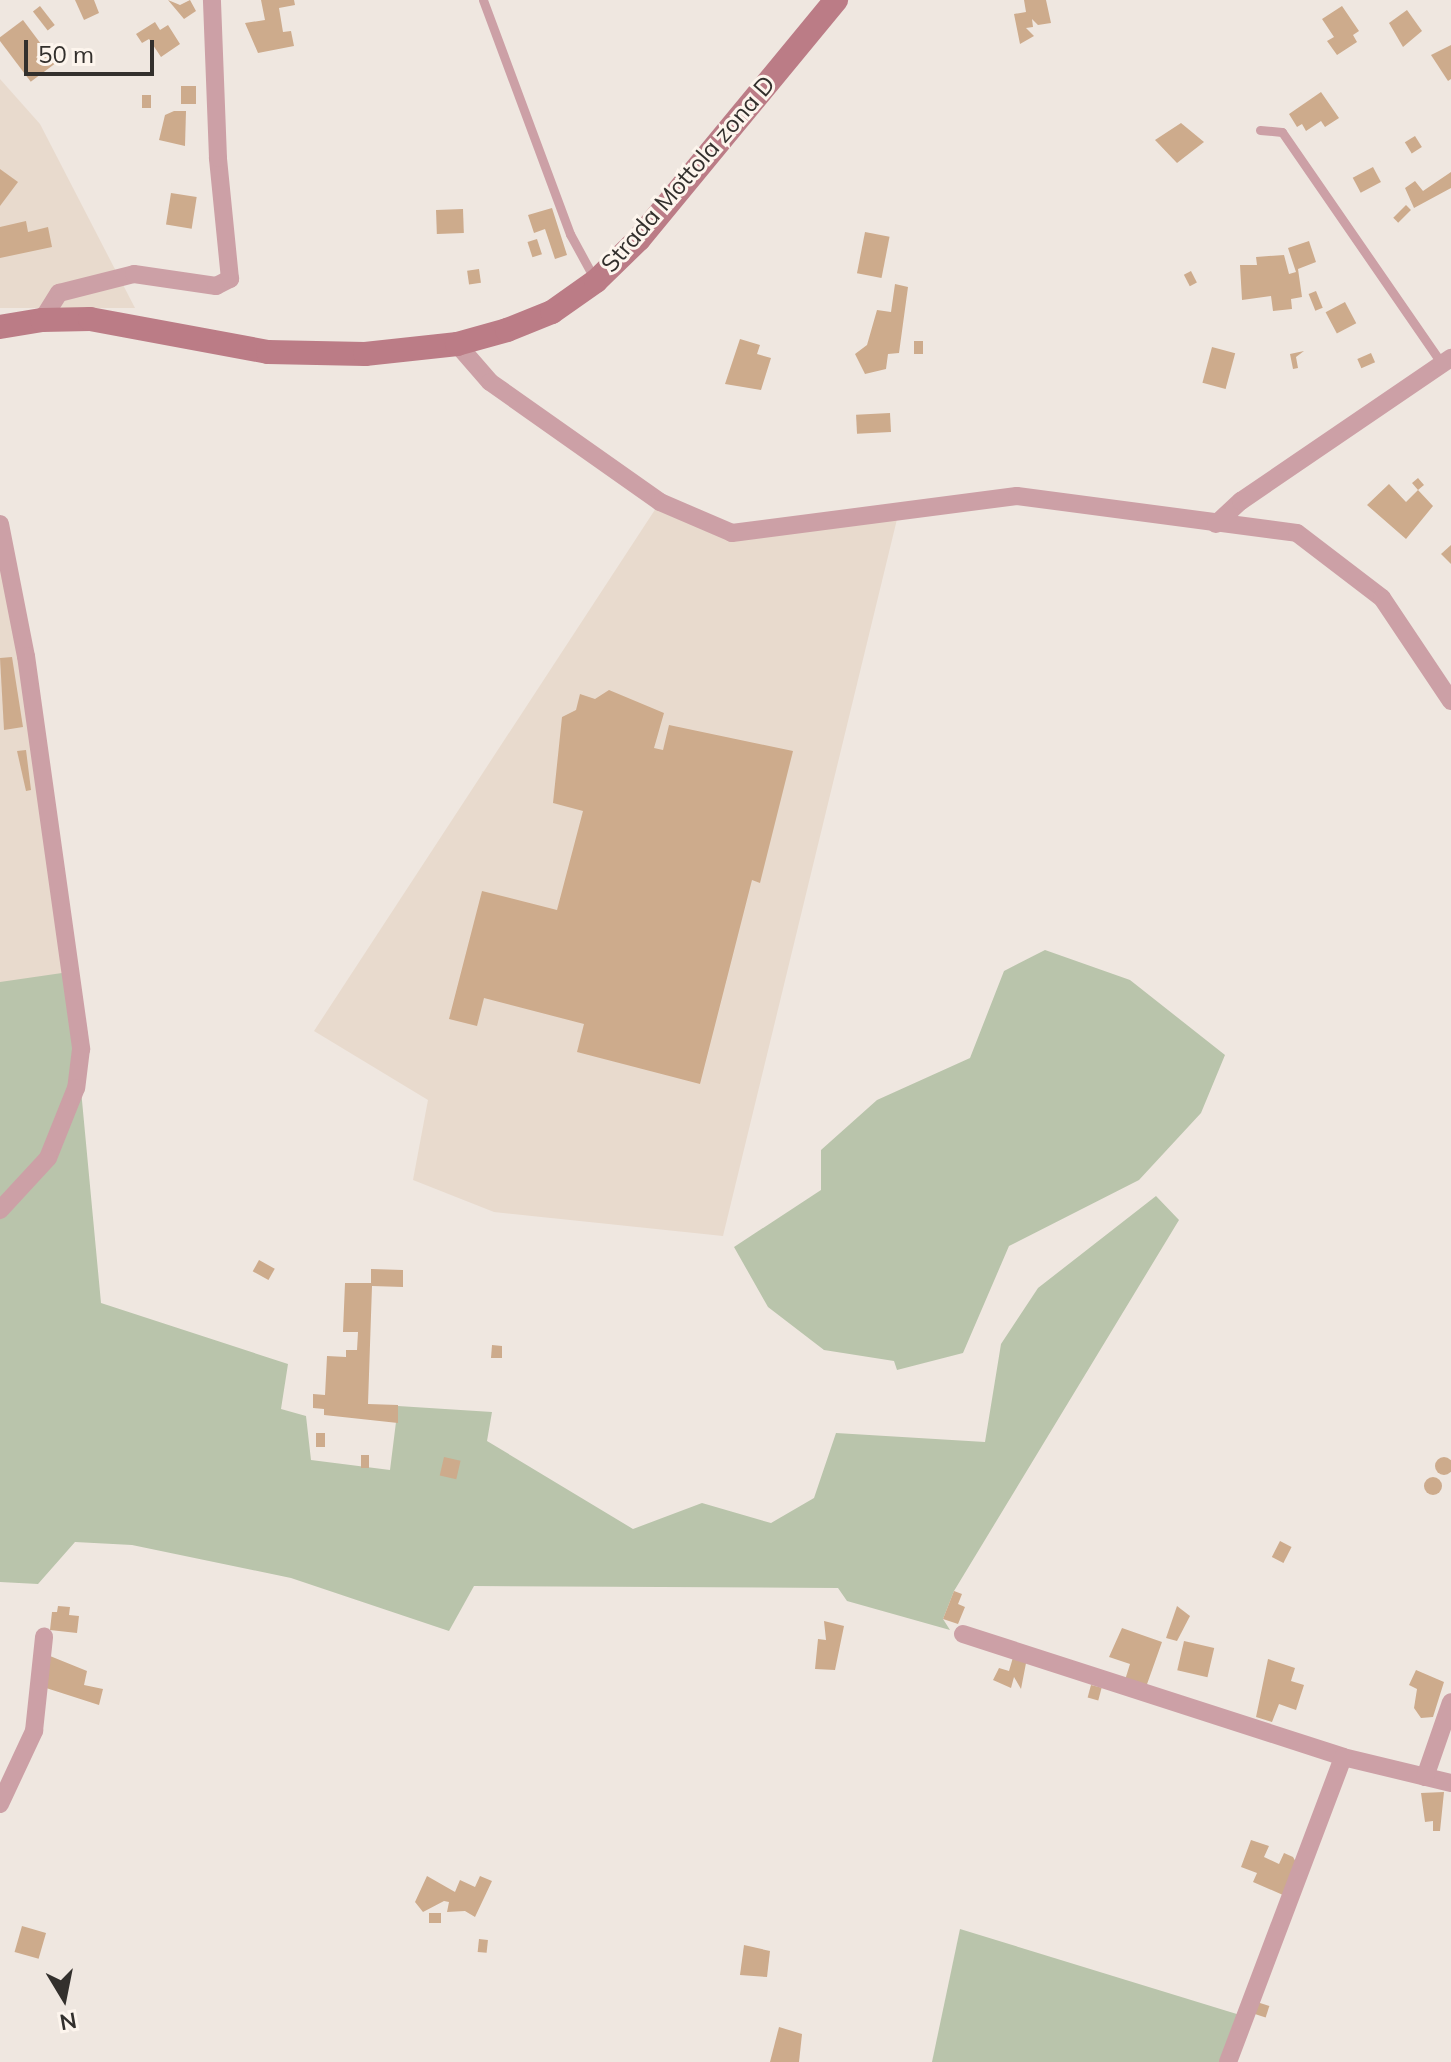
<!DOCTYPE html>
<html>
<head>
<meta charset="utf-8">
<style>
  body { margin:0 }
  #map { position:relative; width:1451px; height:2062px; overflow:hidden; background:#efe7e0; font-family:Mulish,sans-serif }
  div>[style] { position:absolute }
  .built>* { inset:0; background:#e8dacd }
  .green>* { inset:0; background:#b9c4ab }
  .building>* { inset:0; background:#cdab8c; transform-origin:0 0 }
  .round { border-radius:50% }
  .lane>* { height:9px; margin:-4.5px; padding:0 4.5px; transform-origin:4.5px; border-radius:4.5px; background:#cca0a6 }
  .street>* { height:18px; margin:-9px; padding:0 9px; transform-origin:9px; border-radius:9px; background:#cca0a6 }
  .secondary>* { height:24px; margin:-12px; padding:0 12px; transform-origin:12px; border-radius:12px; background:#bb7c86 }
  span { translate:-50% -50%; white-space:nowrap; text-align:center; line-height:1.15; -webkit-text-stroke:6px #fdf5ed; paint-order:stroke }
  .street-label { font-size:24px; color:#33302d }
  .north { position:absolute; left:24px; top:1958px; width:80px; height:80px; -webkit-text-stroke:6px #fdf5ed; paint-order:stroke; rotate:170deg; font-size:22px; font-weight:700; line-height:32px; text-align:center; color:#33302d }
  .north::after { content:''; display:block; margin:auto; width:28px; height:36px; background:#33302d; clip-path:polygon(50% 0,100% 100%,50% 72%,0 100%) }
  .scale { position:absolute; left:24px; top:40px; width:130px; height:36px; box-sizing:border-box; border:4px solid #33302d; border-top:0; padding-left:10px; font-size:24px; line-height:28px; white-space:nowrap; color:#33302d; -webkit-text-stroke:6px #fdf5ed; paint-order:stroke }
</style>
</head>
<body>
<div id="map">
  <div class="built">
    <div style="clip-path:polygon(0 79px,40px 124px,135px 308px,0 308px)"></div>
    <div style="clip-path:polygon(660px 502px,732px 533px,899px 511px,723px 1236px,494px 1212px,413px 1180px,428px 1100px,314px 1031px)"></div>
    <div style="clip-path:polygon(0 524px,81px 1049px,0 1210px)"></div>
  </div>
  <div class="green">
    <div style="clip-path:polygon(1045px 950px,1130px 980px,1225px 1055px,1201px 1113px,1139px 1180px,1009px 1246px,963px 1353px,897px 1370px,894px 1361px,824px 1350px,768px 1307px,734px 1247px,821px 1190px,821px 1150px,877px 1100px,970px 1058px,1004px 971px)"></div>
    <div style="clip-path:polygon(69px 962px,101px 1303px,288px 1364px,281px 1409px,306px 1416px,311px 1460px,390px 1470px,398px 1406px,492px 1412px,487px 1441px,633px 1529px,702px 1503px,771px 1523px,814px 1498px,836px 1433px,985px 1442px,1001px 1344px,1038px 1288px,1156px 1196px,1179px 1220px,954px 1591px,943px 1619px,950px 1630px,847px 1601px,838px 1588px,474px 1586px,449px 1631px,291px 1578px,132px 1545px,75px 1542px,38px 1584px,0 1582px,0 982px,62px 973px)"></div>
    <div style="clip-path:polygon(960px 1929px,1240px 2015px,1222px 2062px,932px 2062px)"></div>
  </div>
  <div class="building">
    <div style="clip-path:polygon(75px 0,94px 0,99px 13px,84px 20px)"></div>
    <div style="clip-path:polygon(168px 0,180px 5px,190px 0,196px 11px,184px 19px)"></div>
    <div style="clip-path:polygon(261px 0,294px 0,295px 5px,279px 8px,283px 32px,291px 31px,294px 46px,258px 53px,245px 23px,265px 20px)"></div>
    <div style="clip-path:polygon(1024px 0,1046px 0,1051px 23px,1038px 25px,1032px 19px,1033px 27px,1026px 28px,1034px 36px,1020px 44px,1014px 14px,1026px 12px)"></div>
    <div style="left:40px;top:6px;width:24px;height:9px;rotate:52deg"></div>
    <div style="clip-path:polygon(1342px 6px,1359px 31px,1353px 35px,1357px 42px,1337px 55px,1327px 41px,1334px 37px,1322px 19px)"></div>
    <div style="clip-path:polygon(1407px 10px,1422px 31px,1403px 47px,1389px 23px)"></div>
    <div style="left:23px;top:20px;width:54px;height:31px;rotate:53deg"></div>
    <div style="clip-path:polygon(155px 22px,160px 30px,168px 25px,180px 44px,161px 57px,149px 39px,142px 43px,136px 34px)"></div>
    <div style="clip-path:polygon(1451px 45px,1451px 79px,1448px 81px,1431px 55px)"></div>
    <div style="left:181px;top:86px;width:15px;height:18px"></div>
    <div style="clip-path:polygon(1321px 92px,1339px 118px,1325px 127px,1321px 121px,1306px 131px,1302px 124px,1297px 127px,1289px 114px)"></div>
    <div style="left:142px;top:95px;width:9px;height:13px"></div>
    <div style="clip-path:polygon(174px 111px,186px 111px,185px 146px,159px 140px,165px 115px)"></div>
    <div style="clip-path:polygon(1181px 123px,1204px 142px,1177px 163px,1155px 140px)"></div>
    <div style="left:1415px;top:136px;width:13px;height:12px;rotate:58deg"></div>
    <div style="left:1373px;top:167px;width:17px;height:23px;rotate:62deg"></div>
    <div style="clip-path:polygon(0 169px,18px 182px,0 206px)"></div>
    <div style="clip-path:polygon(1451px 172px,1451px 188px,1414px 208px,1405px 188px,1415px 181px,1423px 191px)"></div>
    <div style="left:171px;top:193px;width:26px;height:32px;rotate:9deg"></div>
    <div style="left:1406px;top:205px;width:7px;height:18px;rotate:45deg"></div>
    <div style="clip-path:polygon(552px 208px,567px 255px,555px 259px,545px 229px,534px 233px,528px 215px)"></div>
    <div style="left:463px;top:209px;width:24px;height:27px;rotate:88deg"></div>
    <div style="clip-path:polygon(26px 221px,28px 232px,48px 227px,52px 247px,0 258px,0 227px)"></div>
    <div style="left:865px;top:232px;width:25px;height:42px;rotate:11deg"></div>
    <div style="left:537px;top:239px;width:16px;height:10px;rotate:72deg"></div>
    <div style="clip-path:polygon(1309px 241px,1316px 262px,1298px 269px,1302px 297px,1291px 299px,1292px 309px,1273px 311px,1271px 296px,1242px 300px,1240px 265px,1257px 265px,1256px 257px,1284px 255px,1289px 274px,1296px 272px,1288px 248px)"></div>
    <div style="left:479px;top:269px;width:14px;height:12px;rotate:82deg"></div>
    <div style="left:1191px;top:271px;width:13px;height:8px;rotate:63deg"></div>
    <div style="clip-path:polygon(895px 284px,908px 287px,899px 353px,888px 354px,886px 369px,865px 374px,855px 354px,867px 345px,877px 310px,891px 312px)"></div>
    <div style="left:1316px;top:291px;width:18px;height:8px;rotate:68deg"></div>
    <div style="left:1345px;top:302px;width:24px;height:22px;rotate:62deg"></div>
    <div style="clip-path:polygon(740px 339px,760px 345px,757px 354px,771px 358px,761px 390px,725px 384px)"></div>
    <div style="left:914px;top:341px;width:9px;height:13px"></div>
    <div style="left:1212px;top:347px;width:24px;height:37px;rotate:15deg"></div>
    <div style="clip-path:polygon(1304px 351px,1296px 357px,1298px 368px,1293px 369px,1290px 354px)"></div>
    <div style="left:1371px;top:353px;width:10px;height:15px;rotate:66deg"></div>
    <div style="left:890px;top:413px;width:19px;height:34px;rotate:87deg"></div>
    <div style="clip-path:polygon(1418px 478px,1424px 485px,1418px 490px,1433px 506px,1406px 539px,1367px 505px,1389px 484px,1406px 502px,1418px 490px,1412px 483px)"></div>
    <div style="clip-path:polygon(1451px 545px,1451px 564px,1441px 554px)"></div>
    <div style="clip-path:polygon(12px 657px,23px 727px,4px 730px,0 658px)"></div>
    <div style="clip-path:polygon(609px 690px,664px 713px,654px 748px,663px 750px,669px 725px,793px 751px,760px 883px,752px 880px,700px 1084px,577px 1052px,584px 1024px,484px 998px,477px 1026px,449px 1019px,482px 891px,557px 910px,583px 811px,553px 803px,562px 717px,576px 710px,580px 694px,595px 699px)"></div>
    <div style="clip-path:polygon(26px 750px,31px 790px,26px 791px,17px 751px)"></div>
    <div style="left:259px;top:1260px;width:18px;height:13px;rotate:29deg"></div>
    <div style="clip-path:polygon(371px 1269px,403px 1270px,403px 1287px,372px 1286px,368px 1404px,398px 1405px,398px 1423px,324px 1415px,324px 1409px,313px 1408px,313px 1394px,325px 1395px,327px 1356px,346px 1357px,346px 1350px,357px 1350px,358px 1332px,343px 1332px,345px 1283px,371px 1283px)"></div>
    <div style="clip-path:polygon(492px 1345px,502px 1346px,502px 1358px,491px 1358px)"></div>
    <div style="left:316px;top:1433px;width:9px;height:14px"></div>
    <div style="left:361px;top:1455px;width:8px;height:13px"></div>
    <div style="left:444px;top:1457px;width:17px;height:19px;rotate:13deg"></div>
    <div class="round" style="left:1435px;top:1457px;width:18px;height:18px"></div>
    <div class="round" style="left:1424px;top:1477px;width:18px;height:18px"></div>
    <div style="left:1280px;top:1541px;width:13px;height:18px;rotate:27deg"></div>
    <div style="clip-path:polygon(954px 1591px,962px 1594px,958px 1604px,965px 1607px,958px 1624px,943px 1619px)"></div>
    <div style="clip-path:polygon(58px 1606px,70px 1607px,69px 1615px,79px 1616px,77px 1633px,50px 1630px,52px 1612px,57px 1612px)"></div>
    <div style="clip-path:polygon(1177px 1606px,1190px 1616px,1177px 1641px,1166px 1638px)"></div>
    <div style="clip-path:polygon(824px 1621px,844px 1626px,835px 1670px,815px 1669px,818px 1639px,826px 1640px)"></div>
    <div style="clip-path:polygon(1122px 1628px,1162px 1642px,1146px 1687px,1125px 1680px,1130px 1664px,1109px 1657px)"></div>
    <div style="left:1184px;top:1641px;width:31px;height:30px;rotate:13deg"></div>
    <div style="clip-path:polygon(1014px 1654px,1027px 1658px,1021px 1689px,1014px 1677px,1011px 1688px,993px 1680px,999px 1668px,1009px 1671px)"></div>
    <div style="clip-path:polygon(50px 1656px,87px 1671px,84px 1685px,103px 1689px,99px 1705px,43px 1687px)"></div>
    <div style="clip-path:polygon(1268px 1659px,1295px 1668px,1291px 1681px,1304px 1685px,1296px 1710px,1279px 1704px,1272px 1722px,1256px 1717px)"></div>
    <div style="clip-path:polygon(1416px 1670px,1444px 1682px,1433px 1717px,1421px 1718px,1414px 1708px,1417px 1689px,1409px 1685px)"></div>
    <div style="left:1091px;top:1685px;width:11px;height:13px;rotate:15deg"></div>
    <div style="clip-path:polygon(1444px 1792px,1440px 1831px,1433px 1831px,1433px 1821px,1425px 1822px,1421px 1793px)"></div>
    <div style="clip-path:polygon(1251px 1840px,1269px 1846px,1264px 1857px,1279px 1864px,1284px 1853px,1293px 1857px,1297px 1864px,1283px 1895px,1253px 1882px,1257px 1873px,1241px 1867px)"></div>
    <div style="clip-path:polygon(427px 1876px,455px 1892px,460px 1880px,475px 1887px,480px 1876px,492px 1881px,475px 1917px,465px 1911px,447px 1912px,449px 1902px,444px 1901px,423px 1912px,415px 1902px)"></div>
    <div style="left:429px;top:1913px;width:12px;height:10px"></div>
    <div style="left:22px;top:1926px;width:25px;height:27px;rotate:16deg"></div>
    <div style="left:479px;top:1939px;width:9px;height:13px;rotate:6deg"></div>
    <div style="clip-path:polygon(744px 1945px,770px 1951px,767px 1977px,740px 1975px)"></div>
    <div style="left:1257px;top:2002px;width:13px;height:12px;rotate:18deg"></div>
    <div style="clip-path:polygon(779px 2027px,802px 2034px,799px 2062px,770px 2062px)"></div>
  </div>
  <div class="lane">
    <div style="left:483px;top:0;width:250px;rotate:69.6deg"></div>
    <div style="left:570px;top:234px;width:50px;rotate:61.4deg"></div>
    <div style="left:1260px;top:130px;width:22px;rotate:5deg"></div>
    <div style="left:1282px;top:132px;width:282px;rotate:55.4deg"></div>
  </div>
  <div class="street">
    <div style="left:42px;top:320px;width:32px;rotate:-58deg"></div>
    <div style="left:59px;top:293px;width:77px;rotate:-14.2deg"></div>
    <div style="left:134px;top:274px;width:83px;rotate:8.3deg"></div>
    <div style="left:216px;top:286px;width:16px;rotate:-27deg"></div>
    <div style="left:230px;top:279px;width:122px;rotate:-95.7deg"></div>
    <div style="left:218px;top:158px;width:158px;rotate:-92.2deg"></div>
    <div style="left:457px;top:344px;width:50px;rotate:49deg"></div>
    <div style="left:490px;top:382px;width:208px;rotate:35.2deg"></div>
    <div style="left:660px;top:502px;width:78px;rotate:23.3deg"></div>
    <div style="left:732px;top:533px;width:287px;rotate:-7.4deg"></div>
    <div style="left:1017px;top:496px;width:282px;rotate:7.5deg"></div>
    <div style="left:1297px;top:533px;width:107px;rotate:37.4deg"></div>
    <div style="left:1382px;top:598px;width:124px;rotate:56.2deg"></div>
    <div style="left:0;top:524px;width:135px;rotate:78.9deg"></div>
    <div style="left:26px;top:656px;width:397px;rotate:82deg"></div>
    <div style="left:81px;top:1049px;width:39px;rotate:97deg"></div>
    <div style="left:76px;top:1088px;width:75px;rotate:111.8deg"></div>
    <div style="left:48px;top:1158px;width:71px;rotate:132.7deg"></div>
    <div style="left:1216px;top:524px;width:34px;rotate:-43deg"></div>
    <div style="left:1241px;top:501px;width:254px;rotate:-34.3deg"></div>
    <div style="left:963px;top:1634px;width:399px;rotate:17.9deg"></div>
    <div style="left:1343px;top:1757px;width:111px;rotate:13.5deg"></div>
    <div style="left:1425px;top:1777px;width:79px;rotate:-70.9deg"></div>
    <div style="left:0;top:1804px;width:81px;rotate:-65deg"></div>
    <div style="left:34px;top:1731px;width:95px;rotate:-83.9deg"></div>
    <div style="left:1228px;top:2062px;width:326px;rotate:-69.3deg"></div>
  </div>
  <div class="secondary">
    <div style="left:0;top:327px;width:43px;rotate:-9.5deg"></div>
    <div style="left:42px;top:320px;width:48px;rotate:-1.2deg"></div>
    <div style="left:90px;top:319px;width:181px;rotate:10.5deg"></div>
    <div style="left:268px;top:352px;width:97px;rotate:1.2deg"></div>
    <div style="left:365px;top:354px;width:93px;rotate:-6.2deg"></div>
    <div style="left:457px;top:344px;width:52px;rotate:-15.6deg"></div>
    <div style="left:507px;top:330px;width:48px;rotate:-21.8deg"></div>
    <div style="left:552px;top:312px;width:54px;rotate:-35.2deg"></div>
    <div style="left:596px;top:281px;width:60px;rotate:-44.3deg"></div>
    <div style="left:639px;top:239px;width:310px;rotate:-50.5deg"></div>
  </div>
  <div class="street-label">
    <span style="left:688px;top:174px;rotate:-49deg">Strada Mottola zona D</span>
  </div>
  <div class="north">N</div>
  <div class="scale">50 m</div>
</div>
</body>
</html>
